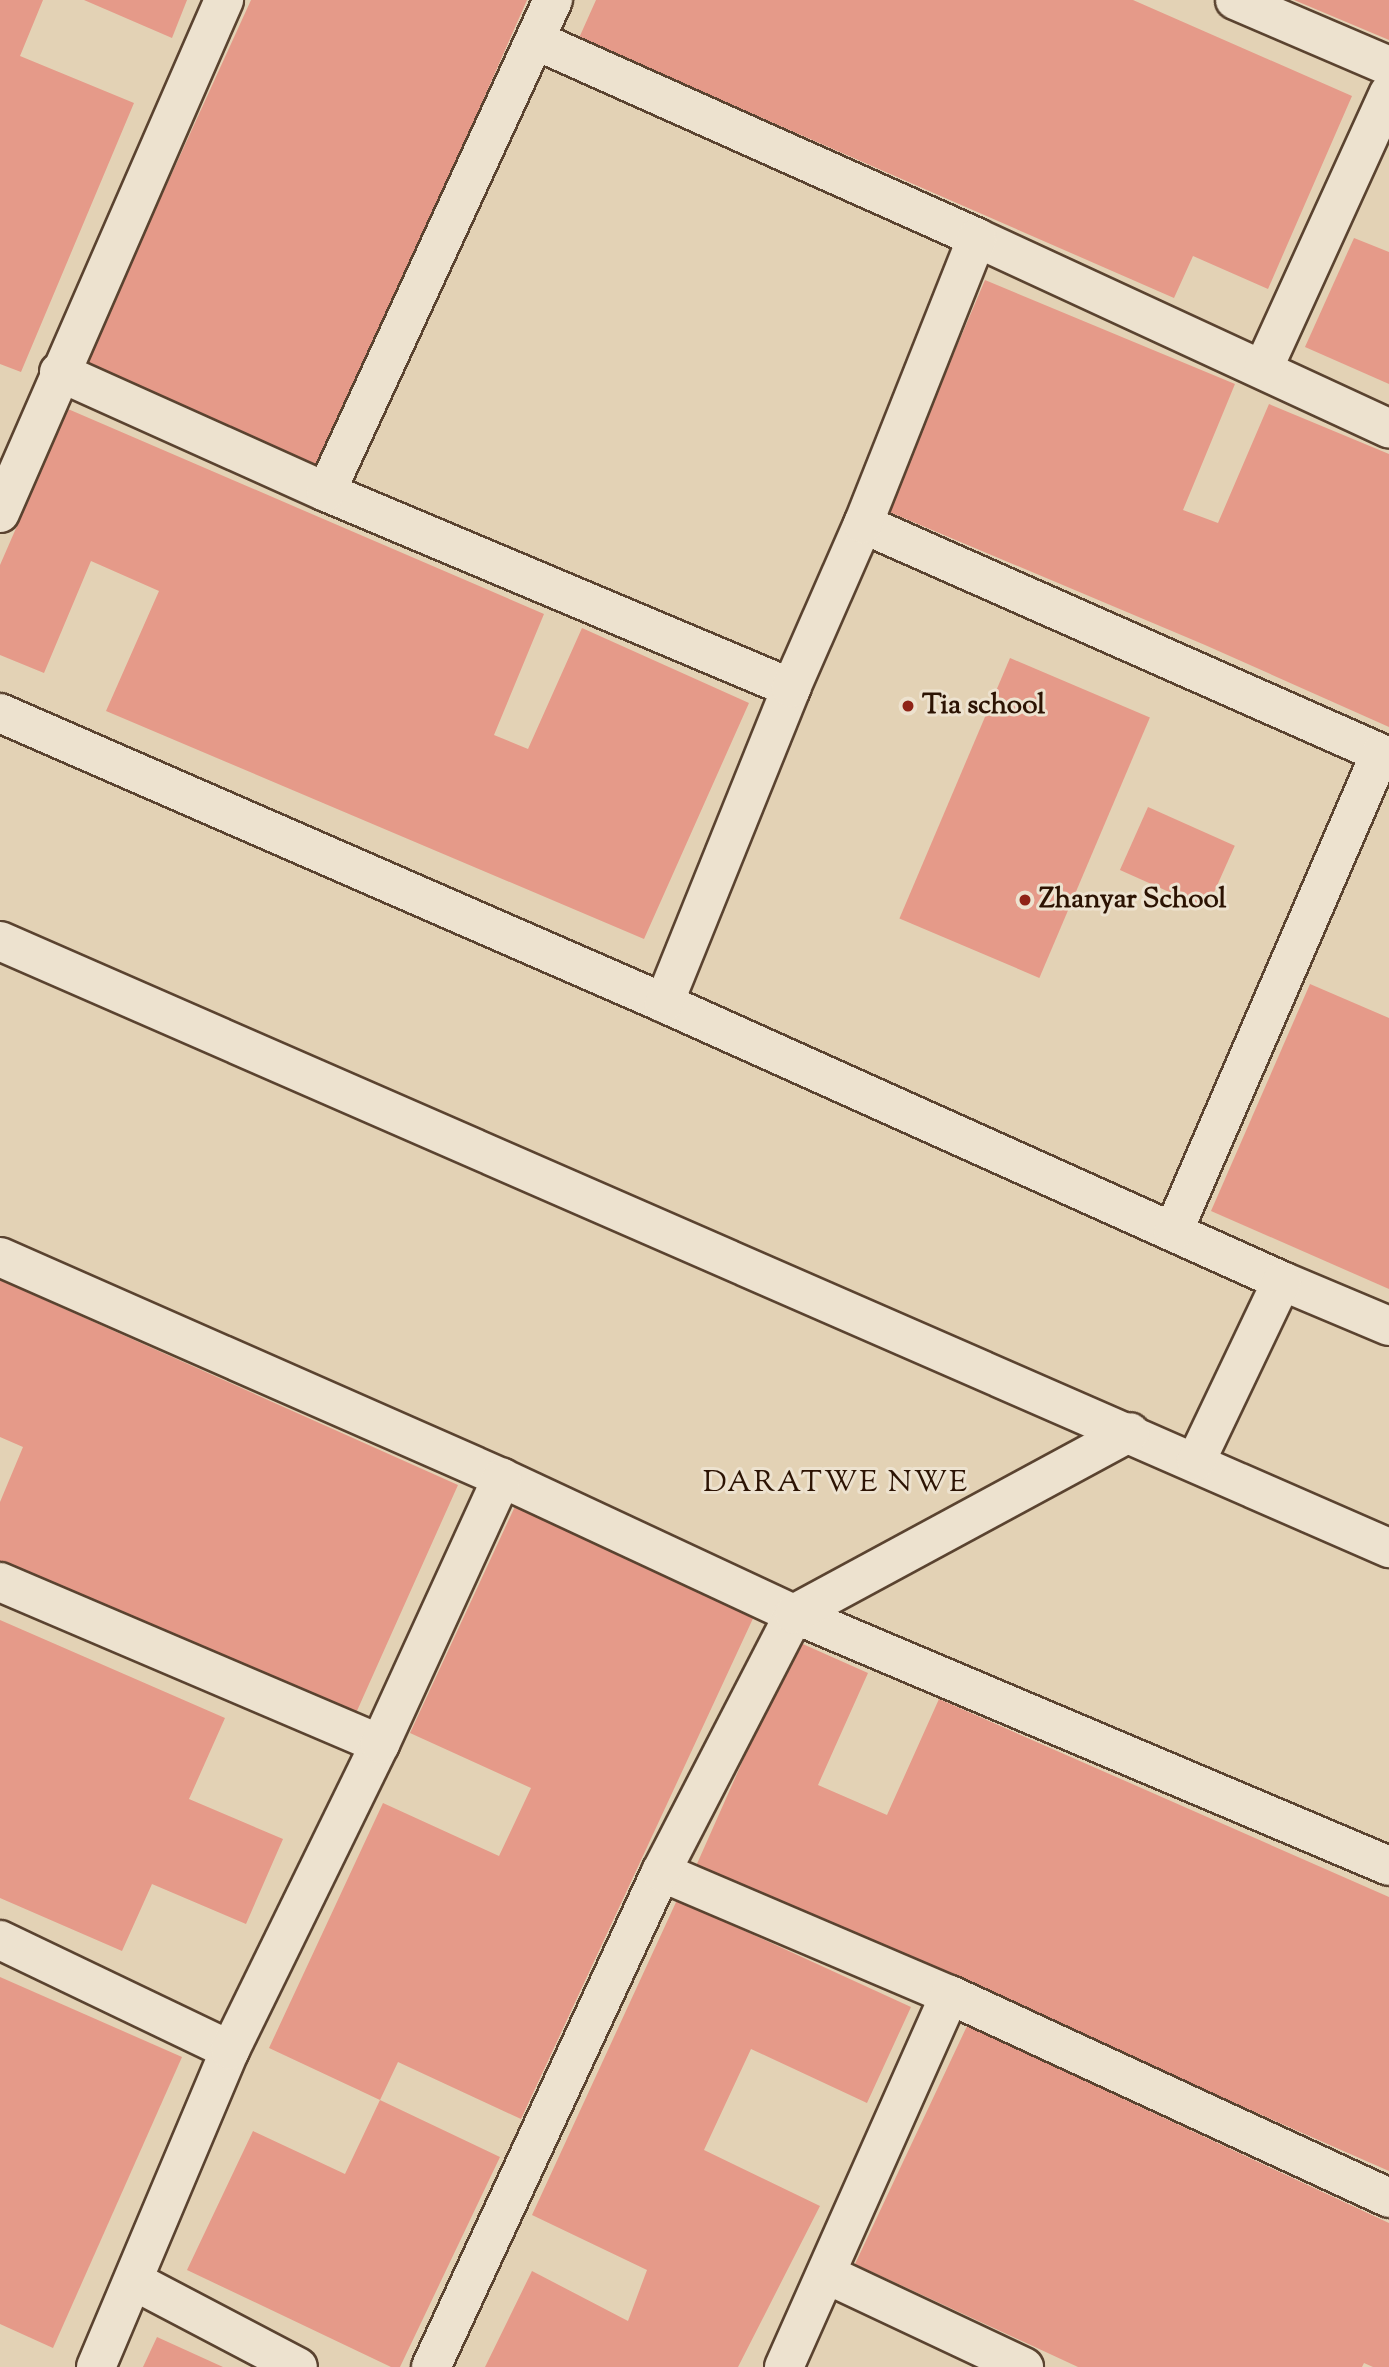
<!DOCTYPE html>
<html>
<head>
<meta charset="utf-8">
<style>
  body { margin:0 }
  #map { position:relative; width:1389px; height:2367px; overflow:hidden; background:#e3d2b5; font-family:"Sorts Mill Goudy",serif }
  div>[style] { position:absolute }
  .building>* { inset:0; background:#e59a89; transform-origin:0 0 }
  .roads { filter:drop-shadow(2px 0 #5a4330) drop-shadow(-2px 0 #5a4330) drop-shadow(0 2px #5a4330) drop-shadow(0 -2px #5a4330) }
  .minor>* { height:38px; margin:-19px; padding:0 19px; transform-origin:19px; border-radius:19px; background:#ede2cf }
  .dots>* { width:19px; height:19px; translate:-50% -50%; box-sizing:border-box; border:4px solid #ede2cf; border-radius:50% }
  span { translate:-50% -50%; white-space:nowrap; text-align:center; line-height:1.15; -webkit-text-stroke:6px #ede2cf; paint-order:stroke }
  .poi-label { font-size:28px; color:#2c1303; font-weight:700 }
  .left { translate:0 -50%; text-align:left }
  .neighbourhood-label { font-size:30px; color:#2c1303; letter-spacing:2px }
</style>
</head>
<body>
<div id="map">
  <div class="building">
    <div style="clip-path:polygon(0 0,43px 0,20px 56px,134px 103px,21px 372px,0 364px)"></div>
    <div style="clip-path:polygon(84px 0,187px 0,172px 38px)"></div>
    <div style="clip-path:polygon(251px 0,527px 0,387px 319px,316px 469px,85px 364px)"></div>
    <div style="clip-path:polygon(596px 0,1133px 0,1352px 96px,1268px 289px,1193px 256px,1174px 298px,579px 38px)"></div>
    <div style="clip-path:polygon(1294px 0,1389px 0,1389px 40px)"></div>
    <div style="clip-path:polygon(1354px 238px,1389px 252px,1389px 384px,1305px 347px)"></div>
    <div style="clip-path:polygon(985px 280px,1235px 384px,1183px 510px,1218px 523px,1269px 404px,1389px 454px,1389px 727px,1205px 645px,887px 511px)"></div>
    <div style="clip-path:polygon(68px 409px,544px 614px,494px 735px,528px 749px,582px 628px,749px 703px,644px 939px,106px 711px,159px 591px,91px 561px,44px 673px,0 655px,0 565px)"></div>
    <div style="left:1010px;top:658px;width:152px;height:283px;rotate:23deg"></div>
    <div style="left:1148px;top:807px;width:95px;height:69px;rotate:24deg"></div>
    <div style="clip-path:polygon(1310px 984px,1389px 1018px,1389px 1289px,1211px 1211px)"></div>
    <div style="clip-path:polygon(0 1280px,458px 1485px,352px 1722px,0 1565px,0 1502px,23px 1447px,0 1437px)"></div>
    <div style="clip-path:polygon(517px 1502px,756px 1612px,521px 2119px,398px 2062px,380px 2100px,269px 2048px,383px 1803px,499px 1856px,531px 1788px,410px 1733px)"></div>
    <div style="clip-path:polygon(0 1620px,225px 1718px,189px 1799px,283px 1839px,246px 1924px,152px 1884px,122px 1951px,0 1898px)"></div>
    <div style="clip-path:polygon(796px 1641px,868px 1673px,818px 1785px,887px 1815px,939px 1699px,1389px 1897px,1389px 2171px,696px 1866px)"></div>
    <div style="clip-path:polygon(677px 1900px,911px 2007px,867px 2103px,751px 2049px,704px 2150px,820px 2206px,738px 2367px,485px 2367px,532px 2271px,628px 2321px,647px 2270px,532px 2215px)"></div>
    <div style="clip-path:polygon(0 1977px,182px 2057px,53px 2348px,0 2324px)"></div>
    <div style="clip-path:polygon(967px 2026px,1389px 2223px,1389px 2367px,1373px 2367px,1364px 2363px,1362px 2367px,1078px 2367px,855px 2264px)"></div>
    <div style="clip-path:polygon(380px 2100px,500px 2157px,400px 2367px,391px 2367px,187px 2270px,253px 2131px,345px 2174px)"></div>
    <div style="clip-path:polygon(157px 2337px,223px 2367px,143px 2367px)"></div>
  </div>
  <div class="roads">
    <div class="minor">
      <div style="left:1235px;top:0;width:168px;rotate:23.2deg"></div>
      <div style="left:535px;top:40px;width:484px;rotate:24.1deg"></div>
      <div style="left:977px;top:238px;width:454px;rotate:24.8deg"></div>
      <div style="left:1263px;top:369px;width:303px;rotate:-65.5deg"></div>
      <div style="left:59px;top:372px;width:293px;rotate:24.2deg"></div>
      <div style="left:326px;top:492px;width:505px;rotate:22.86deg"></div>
      <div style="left:326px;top:492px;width:542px;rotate:-65.23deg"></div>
      <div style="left:0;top:513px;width:560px;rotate:-66.41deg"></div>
      <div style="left:863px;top:524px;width:575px;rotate:23.89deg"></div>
      <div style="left:0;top:713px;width:725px;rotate:23.59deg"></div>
      <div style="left:664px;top:1003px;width:678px;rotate:24.22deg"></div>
      <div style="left:1282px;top:1281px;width:116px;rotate:22.8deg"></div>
      <div style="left:0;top:941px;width:1516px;rotate:23.61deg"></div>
      <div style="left:664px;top:1003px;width:340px;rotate:-68deg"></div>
      <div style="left:791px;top:688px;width:179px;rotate:-66.3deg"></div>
      <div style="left:863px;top:524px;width:308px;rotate:-68.3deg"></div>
      <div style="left:1173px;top:1232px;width:521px;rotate:-66.58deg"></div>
      <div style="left:0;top:1257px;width:548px;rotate:23.76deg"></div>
      <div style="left:502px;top:1478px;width:322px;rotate:25deg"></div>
      <div style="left:794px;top:1614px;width:646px;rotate:22.95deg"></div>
      <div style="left:1196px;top:1461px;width:199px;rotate:-64.5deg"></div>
      <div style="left:0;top:1582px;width:413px;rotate:23.1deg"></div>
      <div style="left:661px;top:1872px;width:314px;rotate:23.1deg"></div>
      <div style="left:950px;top:1995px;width:484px;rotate:24.8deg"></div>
      <div style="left:0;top:1940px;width:255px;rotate:25.6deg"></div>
      <div style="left:826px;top:2274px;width:219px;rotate:25.2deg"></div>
      <div style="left:134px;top:2281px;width:185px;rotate:27.7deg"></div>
      <div style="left:96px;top:2367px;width:344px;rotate:-67.1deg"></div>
      <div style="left:230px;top:2050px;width:341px;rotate:-63.9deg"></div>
      <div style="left:380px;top:1744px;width:293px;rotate:-65.4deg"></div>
      <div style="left:431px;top:2367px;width:546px;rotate:-65.08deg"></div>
      <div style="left:661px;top:1872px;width:290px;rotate:-62.7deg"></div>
      <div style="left:794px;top:1614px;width:382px;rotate:-28.4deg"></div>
      <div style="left:784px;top:2367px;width:407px;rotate:-66deg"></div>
    </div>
  </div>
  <div class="dots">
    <div style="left:908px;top:706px;background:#8f2418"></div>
    <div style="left:1025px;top:900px;background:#8f2418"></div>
  </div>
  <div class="poi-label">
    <span class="left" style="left:922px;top:706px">Tia school</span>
    <span class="left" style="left:1039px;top:900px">Zhanyar School</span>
  </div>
  <div class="neighbourhood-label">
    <span style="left:836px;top:1484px">DARATWE NWE</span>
  </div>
</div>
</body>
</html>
